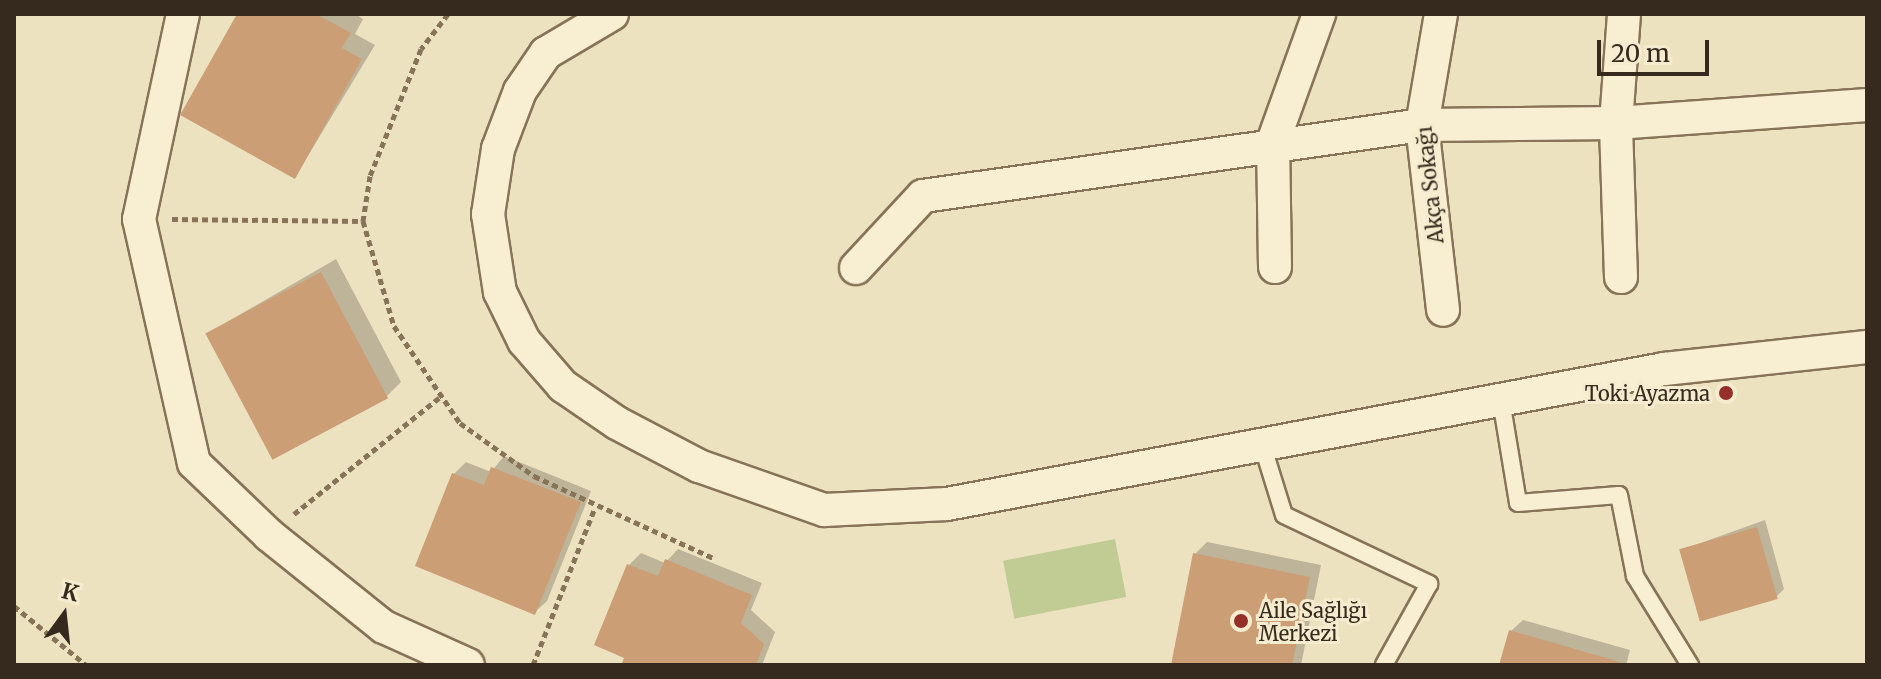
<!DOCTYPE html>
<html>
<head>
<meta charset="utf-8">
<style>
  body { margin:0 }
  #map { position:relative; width:1881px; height:679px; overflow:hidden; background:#ede2c0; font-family:Merriweather,serif }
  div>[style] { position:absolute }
  .green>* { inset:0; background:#c1cb94; transform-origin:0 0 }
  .shadow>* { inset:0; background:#0003 }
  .building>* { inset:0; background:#cb9e76; transform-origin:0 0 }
  .path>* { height:5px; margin-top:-2.5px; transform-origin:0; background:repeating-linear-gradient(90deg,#867358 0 6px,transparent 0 10px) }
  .roads { filter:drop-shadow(2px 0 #867358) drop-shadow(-2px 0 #867358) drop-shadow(0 2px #867358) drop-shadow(0 -2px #867358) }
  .service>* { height:16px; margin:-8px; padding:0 8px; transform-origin:8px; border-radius:8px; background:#f8efd3 }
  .minor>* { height:32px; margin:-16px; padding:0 16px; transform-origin:16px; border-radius:16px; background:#f8efd3 }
  .dots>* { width:22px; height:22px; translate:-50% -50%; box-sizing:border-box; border:4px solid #f5eccf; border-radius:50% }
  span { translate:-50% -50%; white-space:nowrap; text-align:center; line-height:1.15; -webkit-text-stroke:6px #f5eccf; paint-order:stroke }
  .street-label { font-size:20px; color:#352a1d }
  .poi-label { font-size:20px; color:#352a1d }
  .right { translate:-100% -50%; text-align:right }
  .left { translate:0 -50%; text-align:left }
  .frame { position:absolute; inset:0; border:16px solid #352a1d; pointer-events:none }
  .north { position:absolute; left:24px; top:575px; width:80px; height:80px; -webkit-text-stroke:6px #f5eccf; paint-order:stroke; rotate:15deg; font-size:22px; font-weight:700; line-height:32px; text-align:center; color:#352a1d }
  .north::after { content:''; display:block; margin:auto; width:28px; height:36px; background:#352a1d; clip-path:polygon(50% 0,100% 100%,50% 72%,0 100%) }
  .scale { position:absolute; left:1597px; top:40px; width:112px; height:36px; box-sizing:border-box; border:4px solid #352a1d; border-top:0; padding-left:10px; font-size:24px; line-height:28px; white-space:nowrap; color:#352a1d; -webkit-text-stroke:6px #f5eccf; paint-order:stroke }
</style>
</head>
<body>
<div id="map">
  <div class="green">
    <div style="left:1115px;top:539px;width:59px;height:114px;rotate:79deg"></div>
  </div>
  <div class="shadow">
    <div style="clip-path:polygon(240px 14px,355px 14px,363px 19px,355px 34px,375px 45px,295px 177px)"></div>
    <div style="clip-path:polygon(336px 259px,401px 382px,387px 396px,208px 333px)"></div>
    <div style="clip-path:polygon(504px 456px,591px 491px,547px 601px,535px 612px,454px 474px,466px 462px,491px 472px)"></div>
    <div style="clip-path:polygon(1765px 520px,1784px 589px,1776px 597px,1681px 550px)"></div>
    <div style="clip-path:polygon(1207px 542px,1321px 565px,1301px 665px,1173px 665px,1195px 554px)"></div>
    <div style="clip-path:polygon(678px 549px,762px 583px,751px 610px,775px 632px,762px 665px,624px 665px,629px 565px,641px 553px,665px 563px)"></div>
    <div style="clip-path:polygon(1523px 620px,1630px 650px,1626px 665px,1501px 665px,1511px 631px)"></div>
  </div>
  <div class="building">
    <div style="clip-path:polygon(237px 14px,316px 14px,351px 33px,342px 48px,362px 59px,295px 179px,180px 115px)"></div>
    <div style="left:321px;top:272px;width:143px;height:131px;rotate:62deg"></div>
    <div style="clip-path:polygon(491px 467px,581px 502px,535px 615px,415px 566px,452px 473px,484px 485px)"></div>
    <div style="left:1757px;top:527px;width:75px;height:81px;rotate:74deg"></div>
    <div style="clip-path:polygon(1193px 553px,1310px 577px,1292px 665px,1171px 665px)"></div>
    <div style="clip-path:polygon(665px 559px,752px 595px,741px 623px,764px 644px,756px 665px,621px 665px,624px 658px,594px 645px,627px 564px,658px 576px)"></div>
    <div style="clip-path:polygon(1509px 630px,1620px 662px,1619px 665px,1499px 665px)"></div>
  </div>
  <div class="path">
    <div style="left:448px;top:14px;width:44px;rotate:127.6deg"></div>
    <div style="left:421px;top:49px;width:137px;rotate:111.9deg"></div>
    <div style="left:370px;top:176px;width:46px;rotate:98.8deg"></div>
    <div style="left:363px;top:221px;width:109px;rotate:73.6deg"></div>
    <div style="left:394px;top:326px;width:117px;rotate:55.8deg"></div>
    <div style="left:460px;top:423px;width:91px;rotate:35.6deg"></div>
    <div style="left:534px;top:476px;width:199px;rotate:24.6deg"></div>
    <div style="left:172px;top:219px;width:191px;rotate:0.6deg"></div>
    <div style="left:294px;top:514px;width:186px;rotate:-38.7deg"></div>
    <div style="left:14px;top:606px;width:93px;rotate:39.3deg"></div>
    <div style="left:533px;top:665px;width:169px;rotate:-68.5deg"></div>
  </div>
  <div class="roads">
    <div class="service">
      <div style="left:1501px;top:400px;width:104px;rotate:80.6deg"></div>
      <div style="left:1518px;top:503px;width:101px;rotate:-4.5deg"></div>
      <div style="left:1619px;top:495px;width:83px;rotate:78.8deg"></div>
      <div style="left:1635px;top:576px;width:105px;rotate:58.3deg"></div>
      <div style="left:1262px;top:444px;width:74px;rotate:72.8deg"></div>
      <div style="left:1284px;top:515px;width:161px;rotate:25.4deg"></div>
      <div style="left:1429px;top:584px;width:93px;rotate:119.1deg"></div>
    </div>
    <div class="minor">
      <div style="left:183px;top:14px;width:210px;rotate:102.1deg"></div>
      <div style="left:139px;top:219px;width:250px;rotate:77.3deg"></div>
      <div style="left:194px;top:463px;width:104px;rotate:43.8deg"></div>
      <div style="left:269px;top:535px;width:147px;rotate:38.7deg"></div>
      <div style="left:384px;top:627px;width:92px;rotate:24.3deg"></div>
      <div style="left:612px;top:14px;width:77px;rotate:149.4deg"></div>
      <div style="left:546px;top:53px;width:46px;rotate:124.4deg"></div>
      <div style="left:520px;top:91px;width:62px;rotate:110.8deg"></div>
      <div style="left:498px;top:149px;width:66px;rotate:98.7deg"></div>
      <div style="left:488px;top:214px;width:79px;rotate:81.3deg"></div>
      <div style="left:500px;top:292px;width:55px;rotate:63.9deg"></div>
      <div style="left:524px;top:341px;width:60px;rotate:49.1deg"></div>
      <div style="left:563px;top:386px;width:65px;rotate:34.4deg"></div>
      <div style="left:617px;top:423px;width:93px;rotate:27.7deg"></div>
      <div style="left:699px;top:466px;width:133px;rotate:19.4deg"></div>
      <div style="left:824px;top:510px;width:123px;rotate:-2.8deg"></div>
      <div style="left:947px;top:504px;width:730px;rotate:-10.66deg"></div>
      <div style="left:1664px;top:369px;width:204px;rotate:-6.2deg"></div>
      <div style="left:1441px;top:14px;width:113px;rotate:99.7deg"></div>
      <div style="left:1422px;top:125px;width:186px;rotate:83.5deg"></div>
      <div style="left:1275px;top:267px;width:125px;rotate:-90.9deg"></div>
      <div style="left:1273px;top:142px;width:136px;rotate:-70.2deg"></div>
      <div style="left:856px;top:268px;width:98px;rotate:-47.1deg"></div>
      <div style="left:923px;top:196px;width:504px;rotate:-8.1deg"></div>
      <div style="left:1422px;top:125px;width:194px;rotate:-0.6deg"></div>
      <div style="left:1616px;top:123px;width:252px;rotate:-4.1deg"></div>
      <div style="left:1621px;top:277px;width:154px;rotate:-91.9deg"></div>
      <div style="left:1616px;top:123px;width:109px;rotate:-85.8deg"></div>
    </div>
  </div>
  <div class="dots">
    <div style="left:1726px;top:393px;background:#942f29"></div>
    <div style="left:1241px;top:621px;background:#942f29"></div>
  </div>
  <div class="street-label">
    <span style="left:1430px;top:185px;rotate:-96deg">Akça Sokağı</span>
  </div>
  <div class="poi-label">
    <span class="right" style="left:1710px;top:393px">Toki Ayazma</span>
    <span class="left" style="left:1259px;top:622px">Aile Sağlığı<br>Merkezi</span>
  </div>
  <div class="frame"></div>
  <div class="north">K</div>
  <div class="scale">20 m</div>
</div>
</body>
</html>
